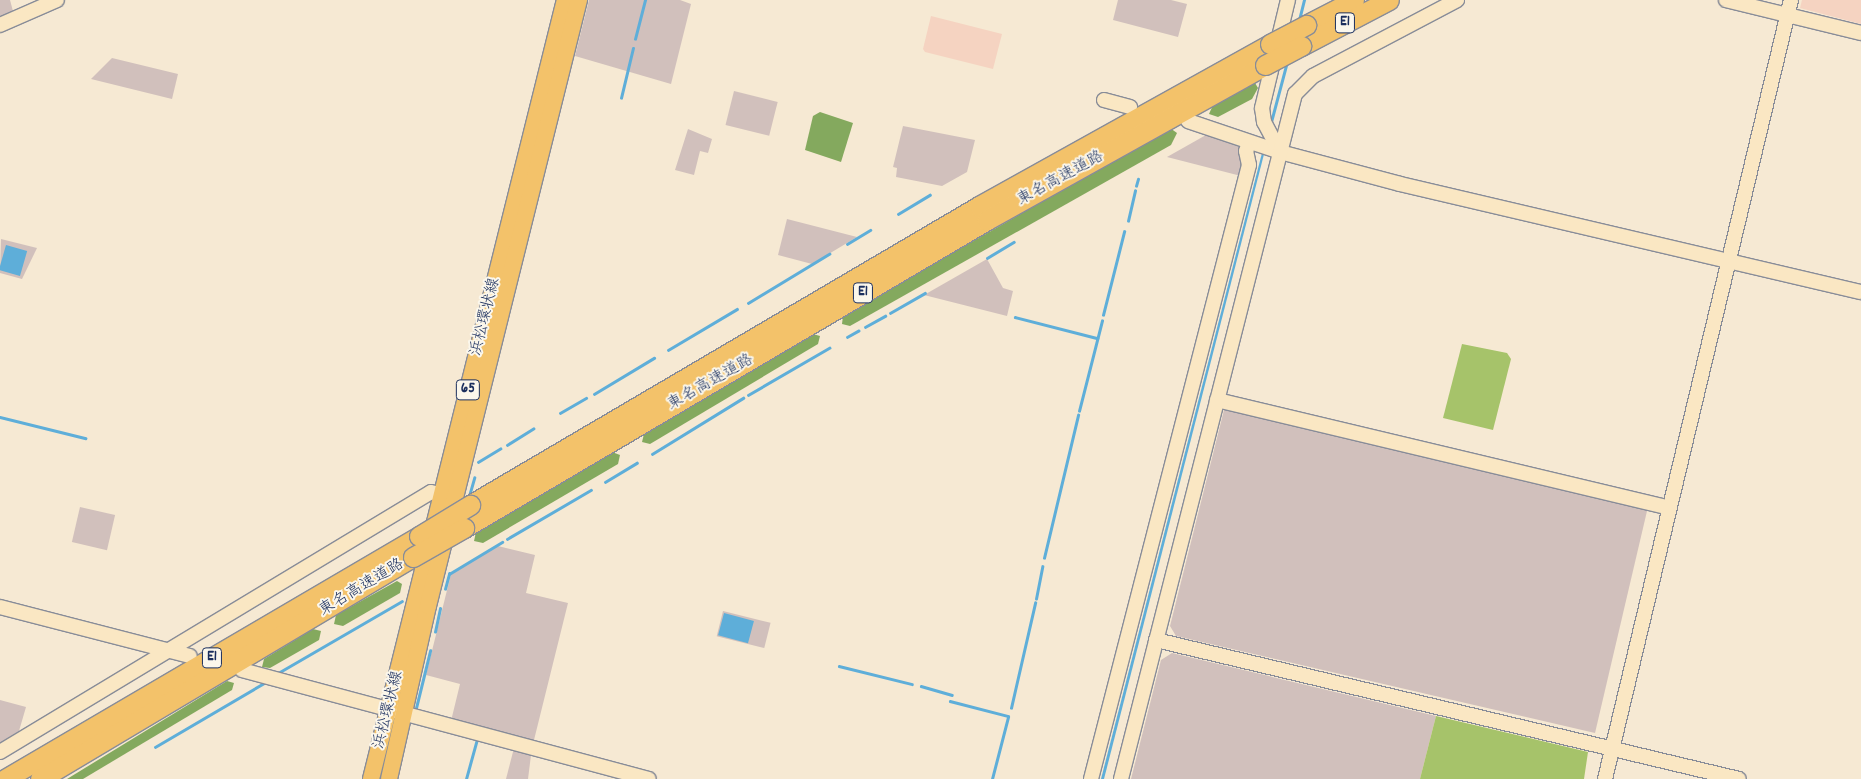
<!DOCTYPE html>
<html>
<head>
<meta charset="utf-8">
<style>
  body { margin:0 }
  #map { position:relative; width:1861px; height:779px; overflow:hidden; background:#f6e9d3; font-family:Dekko,"Klee One",sans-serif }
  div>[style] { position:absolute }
  .built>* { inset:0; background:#f5d3c1 }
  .industrial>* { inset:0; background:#d1c0bc; transform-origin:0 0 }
  .green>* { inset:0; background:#a6c36a }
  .forest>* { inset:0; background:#84a95e }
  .water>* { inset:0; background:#5eaed9; transform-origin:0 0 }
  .stream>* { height:2.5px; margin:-1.25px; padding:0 1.25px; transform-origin:1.25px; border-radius:1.25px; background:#5eaed9 }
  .roads { filter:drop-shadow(1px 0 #888c98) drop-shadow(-1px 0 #888c98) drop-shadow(0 1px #888c98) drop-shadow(0 -1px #888c98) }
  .secondary>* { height:14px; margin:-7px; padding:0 7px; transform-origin:7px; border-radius:7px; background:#fae7c3 }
  .primary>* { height:16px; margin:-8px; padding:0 8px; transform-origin:8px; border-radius:8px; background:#f3c26a }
  .highway>* { height:19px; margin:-9.5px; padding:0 9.5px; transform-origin:9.5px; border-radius:9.5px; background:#f3c26a }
  .bridges { filter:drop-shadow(1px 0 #888c98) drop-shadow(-1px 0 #888c98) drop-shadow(0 1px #888c98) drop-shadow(0 -1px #888c98) }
  .highway-bridge>* { height:19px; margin:-9.5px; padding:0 9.5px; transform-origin:9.5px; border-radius:9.5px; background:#f3c26a }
  span { translate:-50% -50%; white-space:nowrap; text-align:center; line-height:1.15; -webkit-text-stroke:4px #fbf7ec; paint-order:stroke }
  .shield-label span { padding:1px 4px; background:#fbf7ec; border:1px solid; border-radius:4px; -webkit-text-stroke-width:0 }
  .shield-label { font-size:15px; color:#1b2f5e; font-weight:700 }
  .street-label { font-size:16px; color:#1b2f5e }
</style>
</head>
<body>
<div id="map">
  <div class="built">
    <div style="clip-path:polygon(1802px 0,1861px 0,1861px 24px,1800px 8px)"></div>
    <div style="clip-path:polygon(931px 16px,1002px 34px,993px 69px,925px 52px,923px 49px)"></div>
  </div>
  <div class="industrial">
    <div style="clip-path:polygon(0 0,10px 0,14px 15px,0 20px)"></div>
    <div style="clip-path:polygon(589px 0,680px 0,691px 4px,671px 84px,575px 56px)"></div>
    <div style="clip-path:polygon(1118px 0,1171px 0,1187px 4px,1178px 37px,1113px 20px)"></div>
    <div style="clip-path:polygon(112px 58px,178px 74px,172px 99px,91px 79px)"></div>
    <div style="left:734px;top:91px;width:45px;height:35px;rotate:14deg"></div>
    <div style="clip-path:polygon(903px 126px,975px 140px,967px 172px,942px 186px,896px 177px,897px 168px,893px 167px)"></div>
    <div style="clip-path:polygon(688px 129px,712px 139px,708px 153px,700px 151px,694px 175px,675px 170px)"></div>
    <div style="clip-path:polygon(1206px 135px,1240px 147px,1243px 158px,1241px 176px,1167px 157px)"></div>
    <div style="clip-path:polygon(787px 219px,857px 237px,812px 264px,778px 255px)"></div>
    <div style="clip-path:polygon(1px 239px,37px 248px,22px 279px,0 273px)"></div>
    <div style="clip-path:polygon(987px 259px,1003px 288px,1013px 291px,1007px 316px,924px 295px)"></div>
    <div style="clip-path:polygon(1228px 408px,1645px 507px,1647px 511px,1595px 733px,1176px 636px,1170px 626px,1224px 410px)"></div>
    <div style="left:80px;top:507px;width:36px;height:36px;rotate:13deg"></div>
    <div style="clip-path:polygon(498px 546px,535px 555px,526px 593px,568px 603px,534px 740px,531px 742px,451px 721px,460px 684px,426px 675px,451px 574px)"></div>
    <div style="left:723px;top:611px;width:49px;height:26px;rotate:14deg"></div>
    <div style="clip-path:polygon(1172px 653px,1436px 716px,1420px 779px,1131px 779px,1161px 660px)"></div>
    <div style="clip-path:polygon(0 700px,26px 707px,19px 731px,0 743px)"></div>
    <div style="clip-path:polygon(514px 748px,531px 755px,528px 779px,506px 779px)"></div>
  </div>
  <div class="green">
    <div style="clip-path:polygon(1462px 344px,1507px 353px,1511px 359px,1493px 430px,1443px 418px)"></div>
    <div style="clip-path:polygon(1436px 716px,1588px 752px,1584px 779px,1420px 779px)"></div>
  </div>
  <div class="forest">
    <div style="clip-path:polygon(1255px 83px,1258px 88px,1252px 99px,1218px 117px,1209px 114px,1213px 105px)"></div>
    <div style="clip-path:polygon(820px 112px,853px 123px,841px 162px,805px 150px,813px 116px)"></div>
    <div style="clip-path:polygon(1170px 128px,1177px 133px,1171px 145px,850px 326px,842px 324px,843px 316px)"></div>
    <div style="clip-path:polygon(813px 334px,820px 336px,818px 344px,650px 444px,642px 442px,644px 434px)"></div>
    <div style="clip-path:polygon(612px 452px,620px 455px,618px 464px,483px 543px,474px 541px,476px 532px)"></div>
    <div style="clip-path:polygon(397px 581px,402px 584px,400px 593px,343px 626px,334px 624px,336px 615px)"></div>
    <div style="clip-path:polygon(313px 629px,321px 631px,319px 640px,270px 668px,262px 667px,264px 659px)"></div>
    <div style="clip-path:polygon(227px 681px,234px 683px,232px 690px,83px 779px,67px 779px)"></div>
  </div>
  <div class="water">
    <div style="clip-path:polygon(1271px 118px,1273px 119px,1104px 779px,1101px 779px)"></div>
    <div style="left:6px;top:245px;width:22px;height:26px;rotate:16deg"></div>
    <div style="left:724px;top:613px;width:31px;height:23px;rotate:15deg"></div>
  </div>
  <div class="stream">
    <div style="left:1299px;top:20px;width:21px;rotate:-76deg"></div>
    <div style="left:635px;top:39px;width:40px;rotate:-75.6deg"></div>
    <div style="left:621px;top:98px;width:51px;rotate:-76.5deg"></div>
    <div style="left:1271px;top:122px;width:62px;rotate:-75.1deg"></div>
    <div style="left:1136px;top:186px;width:7px;rotate:-74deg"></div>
    <div style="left:898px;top:214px;width:37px;rotate:-31deg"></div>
    <div style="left:1128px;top:221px;width:31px;rotate:-77deg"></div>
    <div style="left:847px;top:244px;width:27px;rotate:-31deg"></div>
    <div style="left:987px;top:258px;width:31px;rotate:-31deg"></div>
    <div style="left:748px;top:303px;width:95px;rotate:-31.2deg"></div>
    <div style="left:890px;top:313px;width:40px;rotate:-29.7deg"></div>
    <div style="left:1103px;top:315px;width:86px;rotate:-75.8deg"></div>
    <div style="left:1015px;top:317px;width:85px;rotate:14.4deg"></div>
    <div style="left:865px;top:327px;width:23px;rotate:-29deg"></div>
    <div style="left:847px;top:337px;width:13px;rotate:-29deg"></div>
    <div style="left:668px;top:350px;width:80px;rotate:-30.7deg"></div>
    <div style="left:594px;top:394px;width:70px;rotate:-31deg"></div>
    <div style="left:748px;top:395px;width:94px;rotate:-30.1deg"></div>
    <div style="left:1079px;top:411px;width:93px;rotate:-75.7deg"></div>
    <div style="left:560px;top:413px;width:30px;rotate:-30deg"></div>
    <div style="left:0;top:417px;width:88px;rotate:13.9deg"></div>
    <div style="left:507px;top:445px;width:31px;rotate:-32deg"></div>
    <div style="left:652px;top:454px;width:107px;rotate:-31.6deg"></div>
    <div style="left:478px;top:462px;width:26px;rotate:-31deg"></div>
    <div style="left:605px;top:482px;width:37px;rotate:-31deg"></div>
    <div style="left:469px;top:496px;width:19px;rotate:-74deg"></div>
    <div style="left:507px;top:539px;width:97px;rotate:-30.3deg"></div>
    <div style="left:1044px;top:558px;width:147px;rotate:-76.6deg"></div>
    <div style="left:449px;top:574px;width:62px;rotate:-31.1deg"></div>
    <div style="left:445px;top:589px;width:16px;rotate:-75deg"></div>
    <div style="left:1036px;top:599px;width:33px;rotate:-79deg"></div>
    <div style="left:435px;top:632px;width:24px;rotate:-78deg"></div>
    <div style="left:839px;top:666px;width:75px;rotate:13.9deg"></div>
    <div style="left:278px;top:673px;width:143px;rotate:-30.1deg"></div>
    <div style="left:921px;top:686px;width:32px;rotate:16deg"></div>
    <div style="left:950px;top:701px;width:60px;rotate:14.5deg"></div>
    <div style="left:416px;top:708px;width:59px;rotate:-76.2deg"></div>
    <div style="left:1011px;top:708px;width:108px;rotate:-77.1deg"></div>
    <div style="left:155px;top:747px;width:129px;rotate:-30.4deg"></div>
    <div style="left:466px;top:779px;width:41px;rotate:-74.6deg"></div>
    <div style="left:992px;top:779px;width:64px;rotate:-75.5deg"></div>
  </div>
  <div class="roads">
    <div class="secondary">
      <div style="left:1726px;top:0;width:139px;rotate:13.7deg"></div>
      <div style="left:0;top:25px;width:62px;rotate:-23.7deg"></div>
      <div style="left:1104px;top:100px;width:27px;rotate:15deg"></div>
      <div style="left:1188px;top:121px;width:97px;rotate:18.6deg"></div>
      <div style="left:1280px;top:152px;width:124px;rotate:14.9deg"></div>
      <div style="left:1400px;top:184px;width:473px;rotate:13.2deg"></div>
      <div style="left:1280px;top:152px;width:34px;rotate:-118deg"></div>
      <div style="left:1264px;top:122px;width:14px;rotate:-98deg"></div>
      <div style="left:1262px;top:108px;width:111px;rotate:-76.5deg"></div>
      <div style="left:1217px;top:400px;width:465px;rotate:13.4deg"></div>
      <div style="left:0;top:607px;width:196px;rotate:14.5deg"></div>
      <div style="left:1156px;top:640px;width:599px;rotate:13.41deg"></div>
      <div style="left:242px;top:670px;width:421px;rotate:15deg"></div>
      <div style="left:0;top:752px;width:503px;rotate:-31.1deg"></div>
      <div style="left:431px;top:492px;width:11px;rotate:15deg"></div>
      <div style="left:1091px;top:779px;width:634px;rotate:-75.57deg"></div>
      <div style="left:1249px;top:165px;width:14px;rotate:-102deg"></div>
      <div style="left:1246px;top:151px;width:9px;rotate:-69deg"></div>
      <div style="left:1121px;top:779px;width:707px;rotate:-75.75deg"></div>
      <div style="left:1295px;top:94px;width:25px;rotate:-45deg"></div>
      <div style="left:1313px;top:76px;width:163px;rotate:-27.8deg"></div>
      <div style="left:1605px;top:779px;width:801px;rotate:-76.57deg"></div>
    </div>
    <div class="primary">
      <div style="left:371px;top:779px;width:803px;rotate:-76.02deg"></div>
      <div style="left:389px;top:779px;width:177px;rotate:-77.3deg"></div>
      <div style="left:428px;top:606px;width:625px;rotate:-76.01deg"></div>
    </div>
    <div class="highway">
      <div style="left:1306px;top:25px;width:54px;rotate:-27.5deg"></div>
      <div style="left:1301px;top:46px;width:99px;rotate:-27.6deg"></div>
      <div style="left:470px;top:505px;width:590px;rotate:-30.43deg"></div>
      <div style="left:979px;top:206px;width:333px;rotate:-29.1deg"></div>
      <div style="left:464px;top:528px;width:607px;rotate:-30.49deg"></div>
      <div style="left:987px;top:220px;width:318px;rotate:-29.1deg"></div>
      <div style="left:5px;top:779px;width:480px;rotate:-30.4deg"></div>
      <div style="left:40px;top:779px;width:434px;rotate:-30.8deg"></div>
    </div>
  </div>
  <div class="bridges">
    <div class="highway-bridge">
      <div style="left:1270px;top:44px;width:41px;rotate:-27.8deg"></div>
      <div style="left:1265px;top:65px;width:41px;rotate:-27.8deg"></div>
      <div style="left:419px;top:536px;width:60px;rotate:-31.3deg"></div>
      <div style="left:413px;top:557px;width:59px;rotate:-29.6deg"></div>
    </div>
  </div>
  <div class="shield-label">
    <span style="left:1345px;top:23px">E1</span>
    <span style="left:863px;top:293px">E1</span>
    <span style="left:468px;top:390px">65</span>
    <span style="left:212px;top:658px">E1</span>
  </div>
  <div class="street-label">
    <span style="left:1061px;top:179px;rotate:-29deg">東名高速道路</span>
    <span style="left:486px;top:317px;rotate:-76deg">浜松環状線</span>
    <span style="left:711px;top:383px;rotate:-30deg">東名高速道路</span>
    <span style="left:362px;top:588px;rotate:-31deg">東名高速道路</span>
    <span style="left:389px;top:710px;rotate:-76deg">浜松環状線</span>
  </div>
</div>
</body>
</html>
